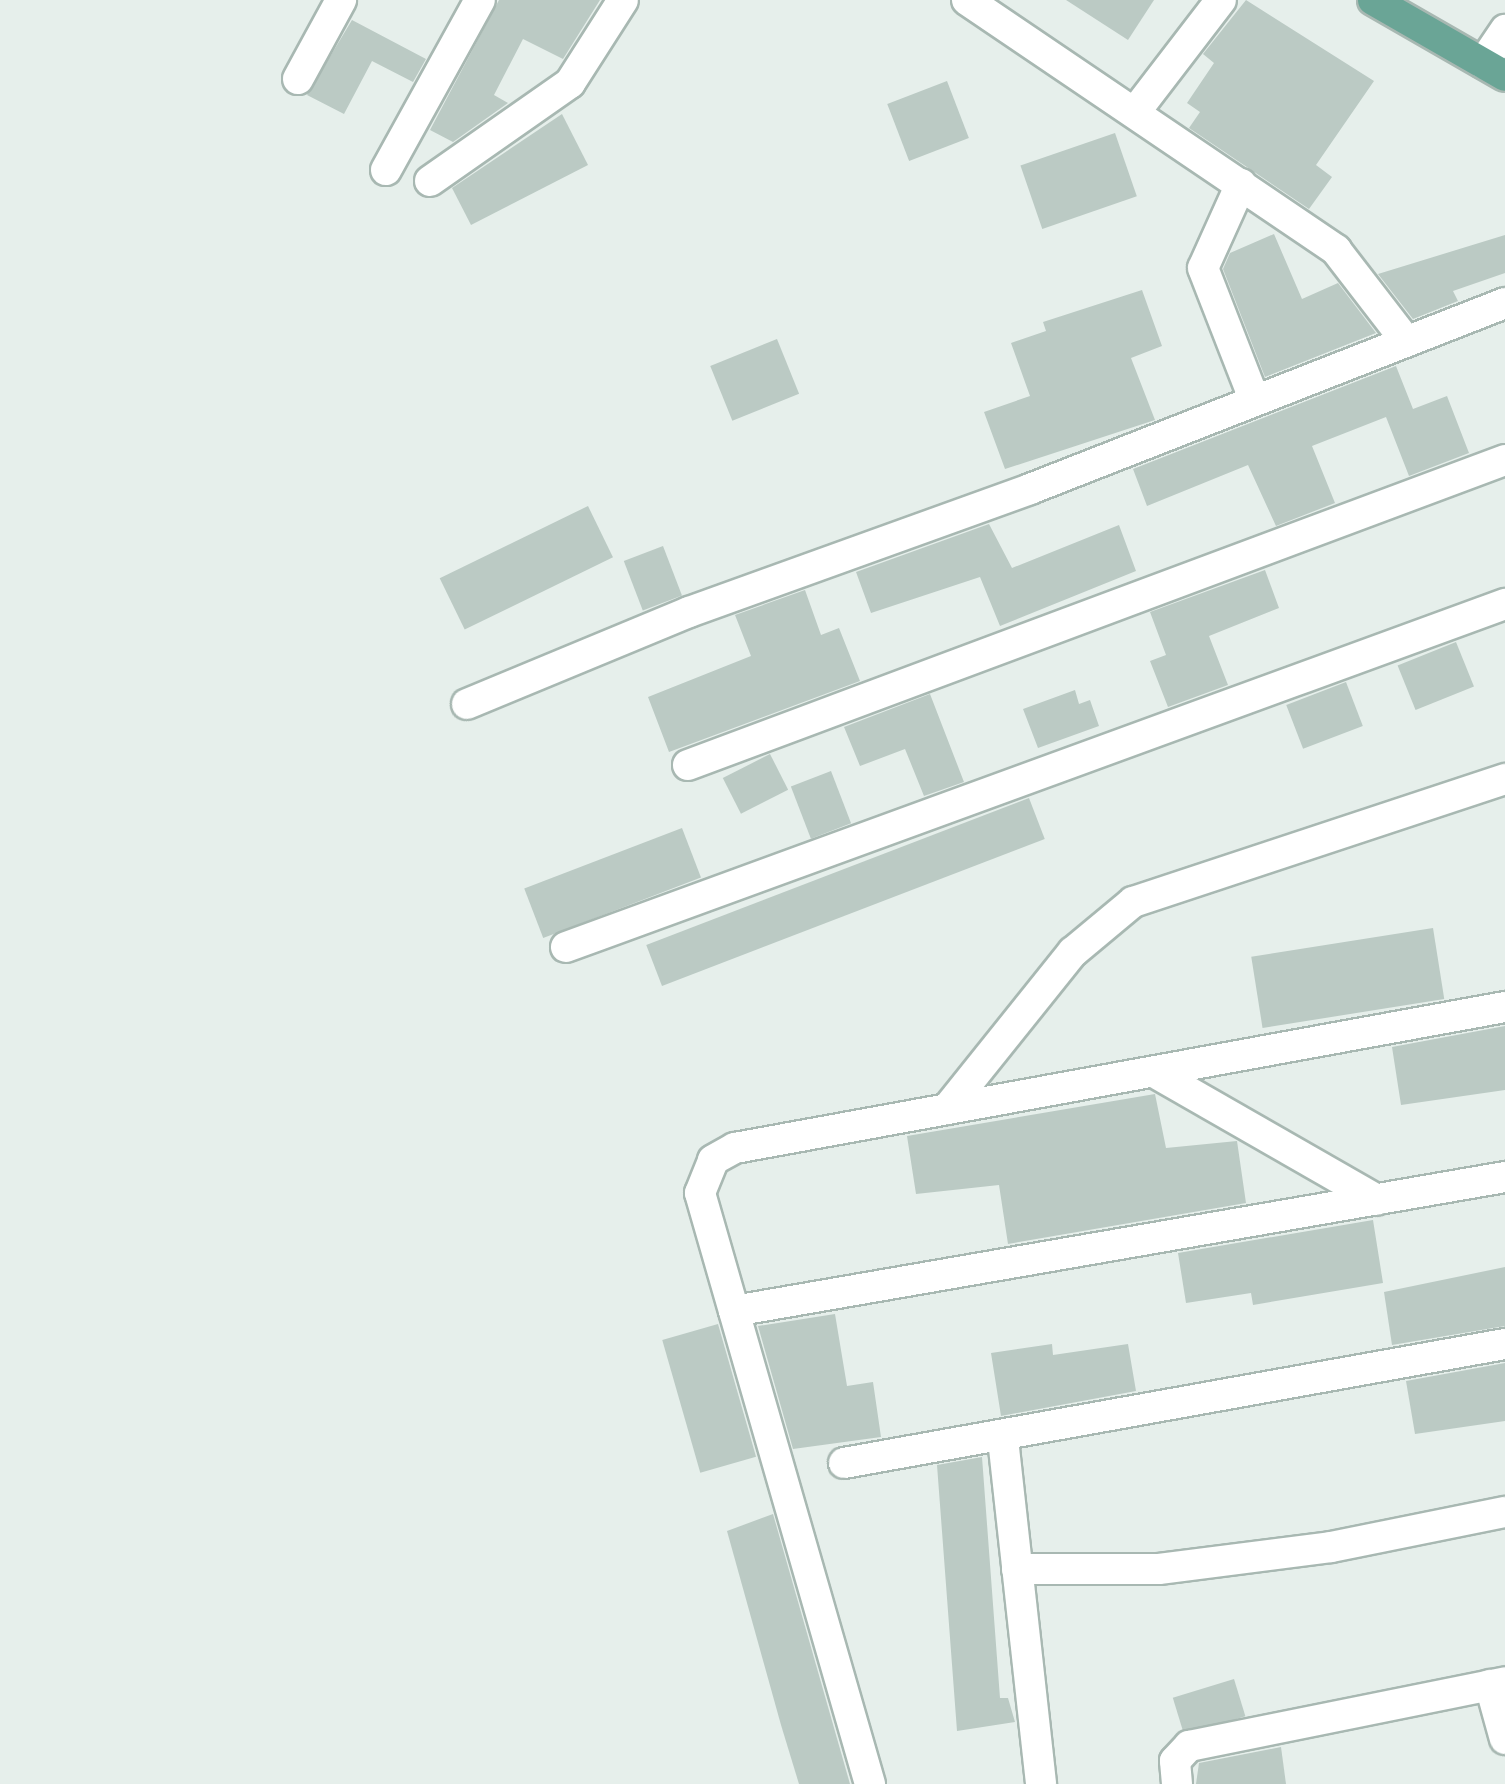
<!DOCTYPE html>
<html>
<head>
<meta charset="utf-8">
<style>
  body { margin:0 }
  #map { position:relative; width:1505px; height:1784px; overflow:hidden; background:#e6efeb; font-family:Quicksand,sans-serif }
  div>[style] { position:absolute }
  .building>* { inset:0; background:#bbcac4; transform-origin:0 0 }
  .roads { filter:drop-shadow(2px 0 #a8b8b2) drop-shadow(-2px 0 #a8b8b2) drop-shadow(0 2px #a8b8b2) drop-shadow(0 -2px #a8b8b2) }
  .minor>* { height:30px; margin:-15px; padding:0 15px; transform-origin:15px; border-radius:15px; background:#fff }
  .primary>* { height:30px; margin:-15px; padding:0 15px; transform-origin:15px; border-radius:15px; background:#6aa596 }
  span { translate:-50% -50%; white-space:nowrap; text-align:center; line-height:1.15; -webkit-text-stroke:9px #f7fbf9; paint-order:stroke }
</style>
</head>
<body>
<div id="map">
  <div class="building">
    <div style="clip-path:polygon(499px 0,600px 0,563px 59px,523px 39px,494px 95px,508px 103px,453px 142px,430px 130px)"></div>
    <div style="clip-path:polygon(1066px 0,1154px 0,1128px 40px)"></div>
    <div style="clip-path:polygon(1246px 0,1374px 81px,1316px 165px,1332px 177px,1309px 209px,1189px 128px,1200px 112px,1187px 103px,1214px 63px,1203px 54px)"></div>
    <div style="clip-path:polygon(352px 20px,426px 59px,413px 82px,372px 61px,344px 114px,307px 95px)"></div>
    <div style="left:947px;top:81px;width:61px;height:64px;rotate:69deg"></div>
    <div style="clip-path:polygon(562px 114px,588px 165px,471px 225px,452px 188px)"></div>
    <div style="left:1115px;top:133px;width:67px;height:100px;rotate:71deg"></div>
    <div style="clip-path:polygon(1274px 234px,1302px 299px,1338px 283px,1376px 333px,1265px 377px,1223px 269px,1230px 253px)"></div>
    <div style="clip-path:polygon(1505px 235px,1505px 273px,1453px 291px,1458px 301px,1413px 319px,1378px 274px)"></div>
    <div style="clip-path:polygon(1142px 290px,1162px 346px,1131px 358px,1155px 420px,1005px 469px,984px 412px,1030px 396px,1011px 343px,1046px 331px,1043px 322px)"></div>
    <div style="left:777px;top:339px;width:59px;height:72px;rotate:68deg"></div>
    <div style="clip-path:polygon(1396px 366px,1413px 409px,1447px 396px,1469px 453px,1409px 476px,1386px 417px,1312px 446px,1335px 503px,1276px 526px,1248px 465px,1147px 506px,1133px 469px)"></div>
    <div style="left:588px;top:506px;width:57px;height:165px;rotate:64deg"></div>
    <div style="clip-path:polygon(989px 524px,1012px 568px,1119px 525px,1136px 571px,1000px 626px,980px 577px,871px 613px,856px 572px)"></div>
    <div style="left:663px;top:546px;width:53px;height:42px;rotate:69deg"></div>
    <div style="clip-path:polygon(1265px 570px,1279px 608px,1209px 636px,1228px 685px,1168px 707px,1150px 661px,1166px 655px,1150px 612px)"></div>
    <div style="clip-path:polygon(805px 590px,821px 635px,839px 628px,860px 681px,669px 752px,648px 697px,751px 656px,735px 615px)"></div>
    <div style="left:1456px;top:642px;width:48px;height:63px;rotate:68deg"></div>
    <div style="left:1346px;top:682px;width:47px;height:64px;rotate:69deg"></div>
    <div style="clip-path:polygon(1075px 690px,1079px 704px,1090px 700px,1099px 726px,1038px 748px,1023px 709px)"></div>
    <div style="clip-path:polygon(930px 694px,964px 782px,924px 796px,905px 749px,860px 766px,844px 727px)"></div>
    <div style="left:770px;top:754px;width:40px;height:53px;rotate:63deg"></div>
    <div style="left:831px;top:771px;width:56px;height:43px;rotate:69deg"></div>
    <div style="left:1029px;top:798px;width:44px;height:410px;rotate:69deg"></div>
    <div style="left:682px;top:828px;width:53px;height:169px;rotate:69deg"></div>
    <div style="left:1433px;top:928px;width:72px;height:184px;rotate:81deg"></div>
    <div style="clip-path:polygon(1505px 1026px,1505px 1090px,1401px 1105px,1392px 1047px)"></div>
    <div style="clip-path:polygon(1155px 1094px,1166px 1148px,1237px 1141px,1246px 1203px,1008px 1244px,999px 1185px,916px 1194px,907px 1136px)"></div>
    <div style="clip-path:polygon(1373px 1220px,1383px 1283px,1253px 1305px,1251px 1293px,1186px 1303px,1178px 1253px)"></div>
    <div style="clip-path:polygon(1505px 1267px,1505px 1326px,1392px 1345px,1384px 1292px)"></div>
    <div style="clip-path:polygon(835px 1314px,847px 1386px,873px 1382px,881px 1437px,793px 1449px,758px 1326px)"></div>
    <div style="left:718px;top:1324px;width:138px;height:58px;rotate:74deg"></div>
    <div style="clip-path:polygon(1052px 1344px,1053px 1355px,1128px 1344px,1136px 1391px,1001px 1416px,991px 1353px)"></div>
    <div style="clip-path:polygon(1505px 1363px,1505px 1421px,1415px 1434px,1406px 1381px)"></div>
    <div style="clip-path:polygon(982px 1457px,1000px 1698px,1008px 1698px,1015px 1722px,957px 1731px,937px 1465px)"></div>
    <div style="clip-path:polygon(773px 1514px,850px 1784px,799px 1784px,781px 1725px,727px 1531px)"></div>
    <div style="left:1234px;top:1679px;width:39px;height:64px;rotate:73deg"></div>
    <div style="clip-path:polygon(1281px 1747px,1286px 1784px,1196px 1784px,1199px 1763px)"></div>
  </div>
  <div class="roads">
    <div class="minor">
      <div style="left:967px;top:0;width:446px;rotate:34.1deg"></div>
      <div style="left:1336px;top:250px;width:115px;rotate:52.4deg"></div>
      <div style="left:1483px;top:63px;width:40px;rotate:-56deg"></div>
      <div style="left:298px;top:79px;width:90px;rotate:-61.4deg"></div>
      <div style="left:1135px;top:112px;width:141px;rotate:-52.5deg"></div>
      <div style="left:386px;top:170px;width:194px;rotate:-61.1deg"></div>
      <div style="left:430px;top:181px;width:171px;rotate:-35deg"></div>
      <div style="left:570px;top:83px;width:98px;rotate:-57.4deg"></div>
      <div style="left:1241px;top:184px;width:92px;rotate:114.3deg"></div>
      <div style="left:1203px;top:268px;width:141px;rotate:68.7deg"></div>
      <div style="left:467px;top:704px;width:240px;rotate:-22.5deg"></div>
      <div style="left:689px;top:612px;width:363px;rotate:-19.8deg"></div>
      <div style="left:1030px;top:489px;width:510px;rotate:-21.38deg"></div>
      <div style="left:688px;top:765px;width:872px;rotate:-20.47deg"></div>
      <div style="left:566px;top:947px;width:1000px;rotate:-20.07deg"></div>
      <div style="left:1159px;top:1075px;width:251px;rotate:29.8deg"></div>
      <div style="left:947px;top:1109px;width:201px;rotate:-51.3deg"></div>
      <div style="left:1073px;top:952px;width:78px;rotate:-39.8deg"></div>
      <div style="left:1133px;top:902px;width:392px;rotate:-18.3deg"></div>
      <div style="left:734px;top:1311px;width:783px;rotate:-9.86deg"></div>
      <div style="left:1003px;top:1439px;width:347px;rotate:83.7deg"></div>
      <div style="left:844px;top:1463px;width:672px;rotate:-10.21deg"></div>
      <div style="left:1017px;top:1569px;width:142px"></div>
      <div style="left:1159px;top:1569px;width:173px;rotate:-7.3deg"></div>
      <div style="left:1331px;top:1547px;width:177px;rotate:-11.4deg"></div>
      <div style="left:1490px;top:1685px;width:56px;rotate:74.5deg"></div>
      <div style="left:870px;top:1784px;width:615px;rotate:-106.05deg"></div>
      <div style="left:700px;top:1193px;width:35px;rotate:-68deg"></div>
      <div style="left:713px;top:1160px;width:25px;rotate:-29deg"></div>
      <div style="left:735px;top:1148px;width:783px;rotate:-10.38deg"></div>
      <div style="left:1177px;top:1784px;width:23px;rotate:-95deg"></div>
      <div style="left:1175px;top:1761px;width:21px;rotate:-47deg"></div>
      <div style="left:1189px;top:1746px;width:322px;rotate:-11.4deg"></div>
    </div>
    <div class="primary">
      <div style="left:1373px;top:0;width:152px;rotate:29.9deg"></div>
    </div>
  </div>
</div>
</body>
</html>
